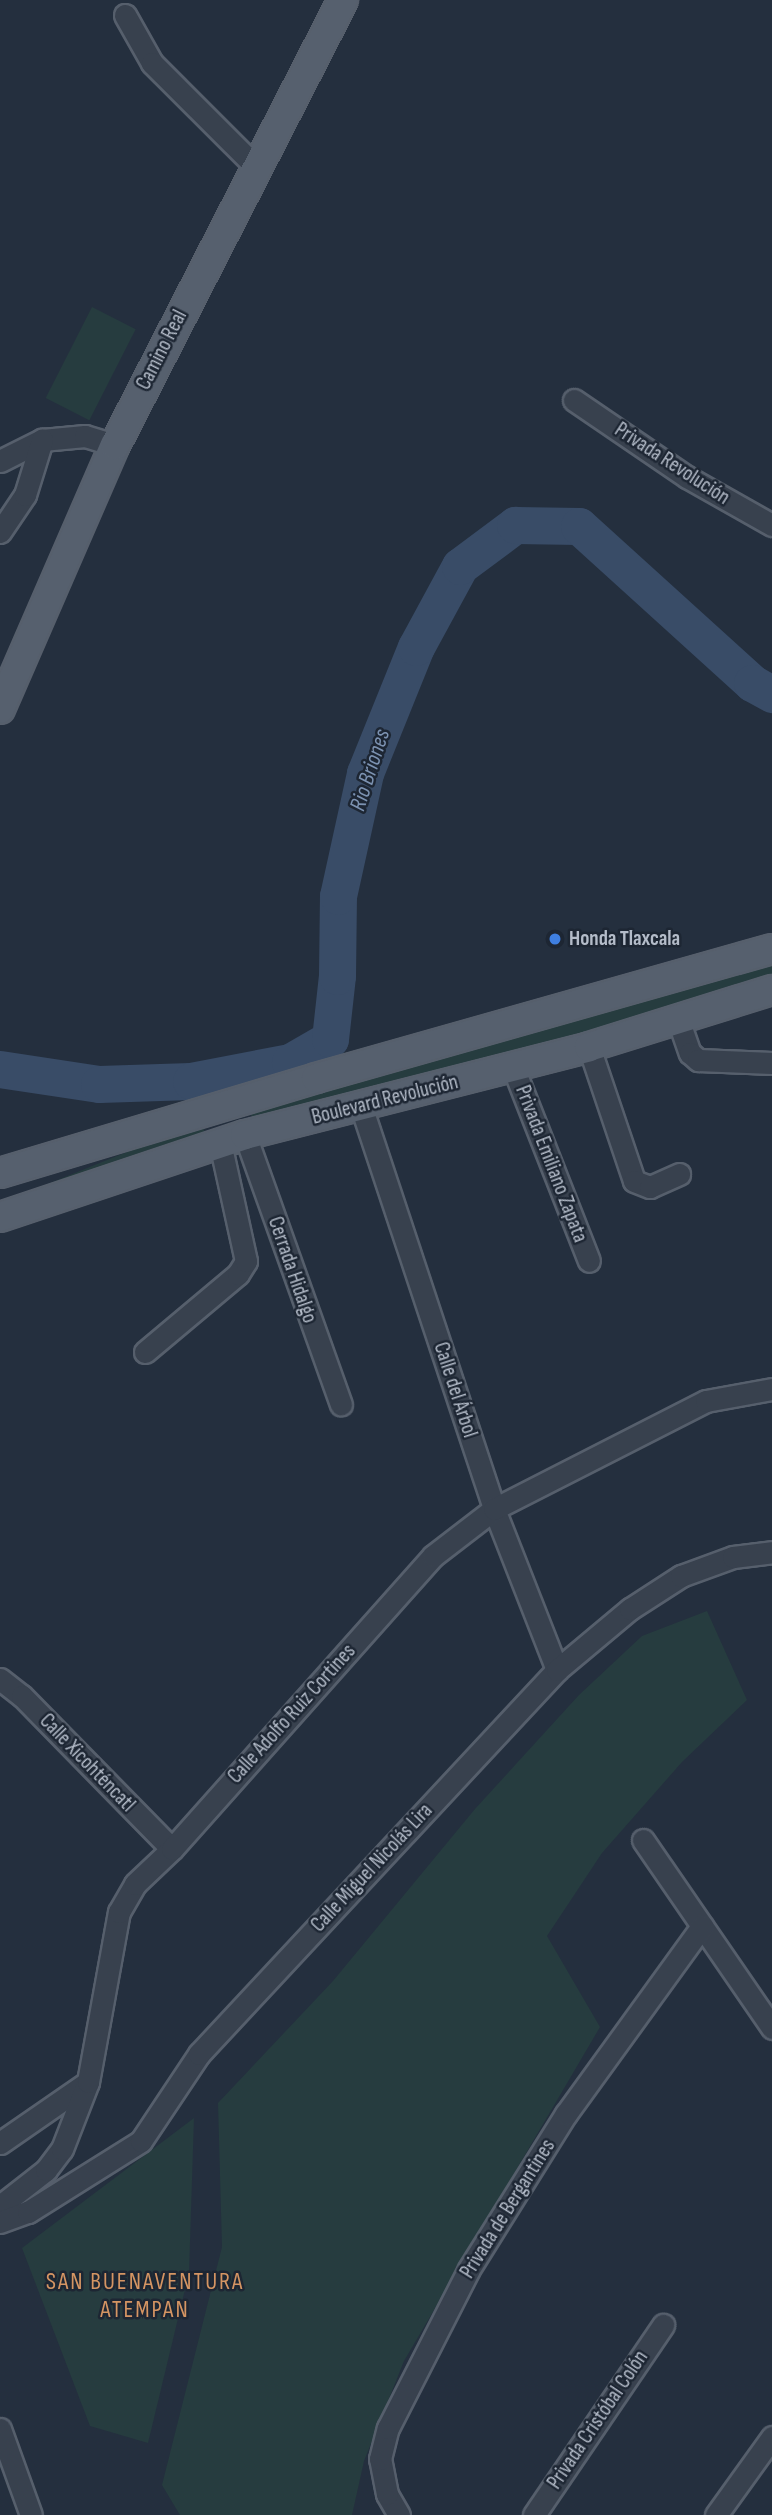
<!DOCTYPE html>
<html>
<head>
<meta charset="utf-8">
<style>
  body { margin:0 }
  #map { position:relative; width:772px; height:2515px; overflow:hidden; background:#242f3e; font-family:"Sofia Sans Condensed",sans-serif }
  div>[style] { position:absolute }
  .green>* { inset:0; background:#263c3f; transform-origin:0 0 }
  .river>* { height:37px; margin:-18.5px; padding:0 18.5px; transform-origin:18.5px; border-radius:18.5px; background:#394c67 }
  .roads { filter:drop-shadow(2px 0 #565f6c) drop-shadow(-2px 0 #565f6c) drop-shadow(0 2px #565f6c) drop-shadow(0 -2px #565f6c) }
  .minor>* { height:21px; margin:-10.5px; padding:0 10.5px; transform-origin:10.5px; border-radius:10.5px; background:#38414e }
  .major>* { height:28px; margin:-14px; padding:0 14px; transform-origin:14px; border-radius:14px; background:#56606e }
  .dots>* { width:19px; height:19px; translate:-50% -50%; box-sizing:border-box; border:4px solid #1d2633; border-radius:50% }
  span { translate:-50% -50%; white-space:nowrap; text-align:center; line-height:1.15; -webkit-text-stroke:5px #1d2633; paint-order:stroke }
  .street-label { font-size:21px; color:#b4bcc9 }
  .poi-label { font-size:21px; color:#b4bcc9; font-weight:700 }
  .left { translate:0 -50%; text-align:left }
  .water-label { font-size:23px; color:#7c92b1; font-style:italic }
  .quarter-label { font-size:24px; color:#d59563; letter-spacing:2px }
</style>
</head>
<body>
<div id="map">
  <div class="green">
    <div style="left:92px;top:307px;width:49px;height:102px;rotate:27deg"></div>
    <div style="clip-path:polygon(772px 959px,772px 980px,583px 1039px,254px 1127px,249px 1106px)"></div>
    <div style="left:201px;top:1122px;width:22px;height:212px;rotate:68deg"></div>
    <div style="clip-path:polygon(707px 1611px,747px 1700px,682px 1762px,602px 1853px,547px 1936px,600px 2027px,404px 2361px,364px 2461px,352px 2515px,180px 2515px,162px 2485px,222px 2247px,218px 2103px,333px 1981px,475px 1809px,579px 1695px,642px 1636px)"></div>
    <div style="clip-path:polygon(194px 2118px,189px 2273px,148px 2443px,90px 2426px,22px 2248px)"></div>
  </div>
  <div class="river">
    <div style="left:0;top:1069px;width:100px;rotate:8.6deg"></div>
    <div style="left:99px;top:1084px;width:92px;rotate:-1.9deg"></div>
    <div style="left:191px;top:1081px;width:101px;rotate:-10.9deg"></div>
    <div style="left:290px;top:1062px;width:46px;rotate:-29.9deg"></div>
    <div style="left:330px;top:1039px;width:63px;rotate:-83.7deg"></div>
    <div style="left:337px;top:976px;width:80px;rotate:-89.3deg"></div>
    <div style="left:338px;top:896px;width:126px;rotate:-77.6deg"></div>
    <div style="left:365px;top:773px;width:136px;rotate:-68deg"></div>
    <div style="left:416px;top:647px;width:92px;rotate:-61.5deg"></div>
    <div style="left:460px;top:566px;width:69px;rotate:-36.7deg"></div>
    <div style="left:515px;top:525px;width:64px;rotate:0.9deg"></div>
    <div style="left:579px;top:526px;width:234px;rotate:42.2deg"></div>
    <div style="left:752px;top:683px;width:23px;rotate:29deg"></div>
  </div>
  <div class="roads">
    <div class="minor">
      <div style="left:125px;top:15px;width:55px;rotate:60.6deg"></div>
      <div style="left:152px;top:63px;width:147px;rotate:45deg"></div>
      <div style="left:574px;top:400px;width:137px;rotate:34.3deg"></div>
      <div style="left:687px;top:477px;width:98px;rotate:29.5deg"></div>
      <div style="left:0;top:461px;width:47px;rotate:-26.6deg"></div>
      <div style="left:42px;top:440px;width:43px;rotate:-5.3deg"></div>
      <div style="left:85px;top:436px;width:31px;rotate:17deg"></div>
      <div style="left:0;top:532px;width:45px;rotate:-56deg"></div>
      <div style="left:25px;top:495px;width:58px;rotate:-72.8deg"></div>
      <div style="left:678px;top:1019px;width:36px;rotate:71deg"></div>
      <div style="left:690px;top:1053px;width:11px;rotate:41deg"></div>
      <div style="left:698px;top:1060px;width:74px;rotate:2.3deg"></div>
      <div style="left:589px;top:1047px;width:141px;rotate:71.4deg"></div>
      <div style="left:634px;top:1181px;width:17px;rotate:21deg"></div>
      <div style="left:650px;top:1187px;width:32px;rotate:-24deg"></div>
      <div style="left:513px;top:1067px;width:208px;rotate:68.6deg"></div>
      <div style="left:361px;top:1106px;width:424px;rotate:71.7deg"></div>
      <div style="left:494px;top:1509px;width:173px;rotate:68.6deg"></div>
      <div style="left:245px;top:1135px;width:286px;rotate:70.4deg"></div>
      <div style="left:145px;top:1352px;width:121px;rotate:-40deg"></div>
      <div style="left:238px;top:1274px;width:15px;rotate:-58deg"></div>
      <div style="left:246px;top:1261px;width:121px;rotate:-102.4deg"></div>
      <div style="left:0;top:1679px;width:28px;rotate:38deg"></div>
      <div style="left:22px;top:1696px;width:214px;rotate:45.6deg"></div>
      <div style="left:643px;top:1840px;width:228px;rotate:55.5deg"></div>
      <div style="left:0;top:2143px;width:107px;rotate:-34.7deg"></div>
      <div style="left:0;top:2206px;width:58px;rotate:-38deg"></div>
      <div style="left:46px;top:2170px;width:26px;rotate:-53deg"></div>
      <div style="left:62px;top:2149px;width:72px;rotate:-68.8deg"></div>
      <div style="left:88px;top:2082px;width:173px;rotate:-79.7deg"></div>
      <div style="left:119px;top:1912px;width:32px;rotate:-60deg"></div>
      <div style="left:135px;top:1884px;width:51px;rotate:-43.4deg"></div>
      <div style="left:172px;top:1849px;width:392px;rotate:-48.3deg"></div>
      <div style="left:433px;top:1556px;width:77px;rotate:-37.6deg"></div>
      <div style="left:494px;top:1509px;width:238px;rotate:-27deg"></div>
      <div style="left:706px;top:1401px;width:67px;rotate:-10.3deg"></div>
      <div style="left:0;top:2222px;width:30px;rotate:-20deg"></div>
      <div style="left:28px;top:2212px;width:133px;rotate:-32.1deg"></div>
      <div style="left:141px;top:2141px;width:105px;rotate:-56.3deg"></div>
      <div style="left:199px;top:2054px;width:525px;rotate:-47.01deg"></div>
      <div style="left:557px;top:1670px;width:95px;rotate:-39.9deg"></div>
      <div style="left:630px;top:1609px;width:61px;rotate:-32.9deg"></div>
      <div style="left:681px;top:1576px;width:55px;rotate:-20.1deg"></div>
      <div style="left:733px;top:1557px;width:39px;rotate:-7deg"></div>
      <div style="left:0;top:2429px;width:91px;rotate:70.2deg"></div>
      <div style="left:399px;top:2515px;width:24px;rotate:-120deg"></div>
      <div style="left:387px;top:2494px;width:36px;rotate:-101deg"></div>
      <div style="left:380px;top:2459px;width:32px;rotate:-76deg"></div>
      <div style="left:388px;top:2428px;width:178px;rotate:-63deg"></div>
      <div style="left:469px;top:2269px;width:183px;rotate:-58deg"></div>
      <div style="left:566px;top:2114px;width:232px;rotate:-54.1deg"></div>
      <div style="left:534px;top:2515px;width:230px;rotate:-55.8deg"></div>
      <div style="left:716px;top:2515px;width:96px;rotate:-54.3deg"></div>
    </div>
    <div class="major">
      <div style="left:0;top:709px;width:288px;rotate:-66.5deg"></div>
      <div style="left:115px;top:445px;width:500px;rotate:-62.87deg"></div>
      <div style="left:0;top:1173px;width:330px;rotate:-16.7deg"></div>
      <div style="left:316px;top:1078px;width:474px;rotate:-15.8deg"></div>
      <div style="left:0;top:1217px;width:258px;rotate:-18.5deg"></div>
      <div style="left:245px;top:1135px;width:355px;rotate:-14.3deg"></div>
      <div style="left:589px;top:1047px;width:192px;rotate:-17.3deg"></div>
    </div>
  </div>
  <div class="dots">
    <div style="left:555px;top:939px;background:#3f7fe0"></div>
  </div>
  <div class="street-label">
    <span style="left:162px;top:350px;rotate:-63deg">Camino Real</span>
    <span style="left:672px;top:464px;rotate:33deg">Privada Revolución</span>
    <span style="left:385px;top:1100px;rotate:-14deg">Boulevard Revolución</span>
    <span style="left:551px;top:1164px;rotate:69deg">Privada Emiliano Zapata</span>
    <span style="left:292px;top:1270px;rotate:71deg">Cerrada Hidalgo</span>
    <span style="left:455px;top:1390px;rotate:72deg">Calle del Árbol</span>
    <span style="left:292px;top:1714px;rotate:-48deg">Calle Adolfo Ruiz Cortines</span>
    <span style="left:87px;top:1763px;rotate:46deg">Calle Xicohténcatl</span>
    <span style="left:372px;top:1868px;rotate:-47deg">Calle Miguel Nicolás Lira</span>
    <span style="left:508px;top:2209px;rotate:-58deg">Privada de Bergantines</span>
    <span style="left:598px;top:2420px;rotate:-56deg">Privada Cristóbal Colón</span>
  </div>
  <div class="poi-label">
    <span class="left" style="left:569px;top:939px">Honda Tlaxcala</span>
  </div>
  <div class="water-label">
    <span style="left:370px;top:770px;rotate:-72deg">Rio Briones</span>
  </div>
  <div class="quarter-label">
    <span style="left:145px;top:2296px">SAN BUENAVENTURA<br>ATEMPAN</span>
  </div>
</div>
</body>
</html>
